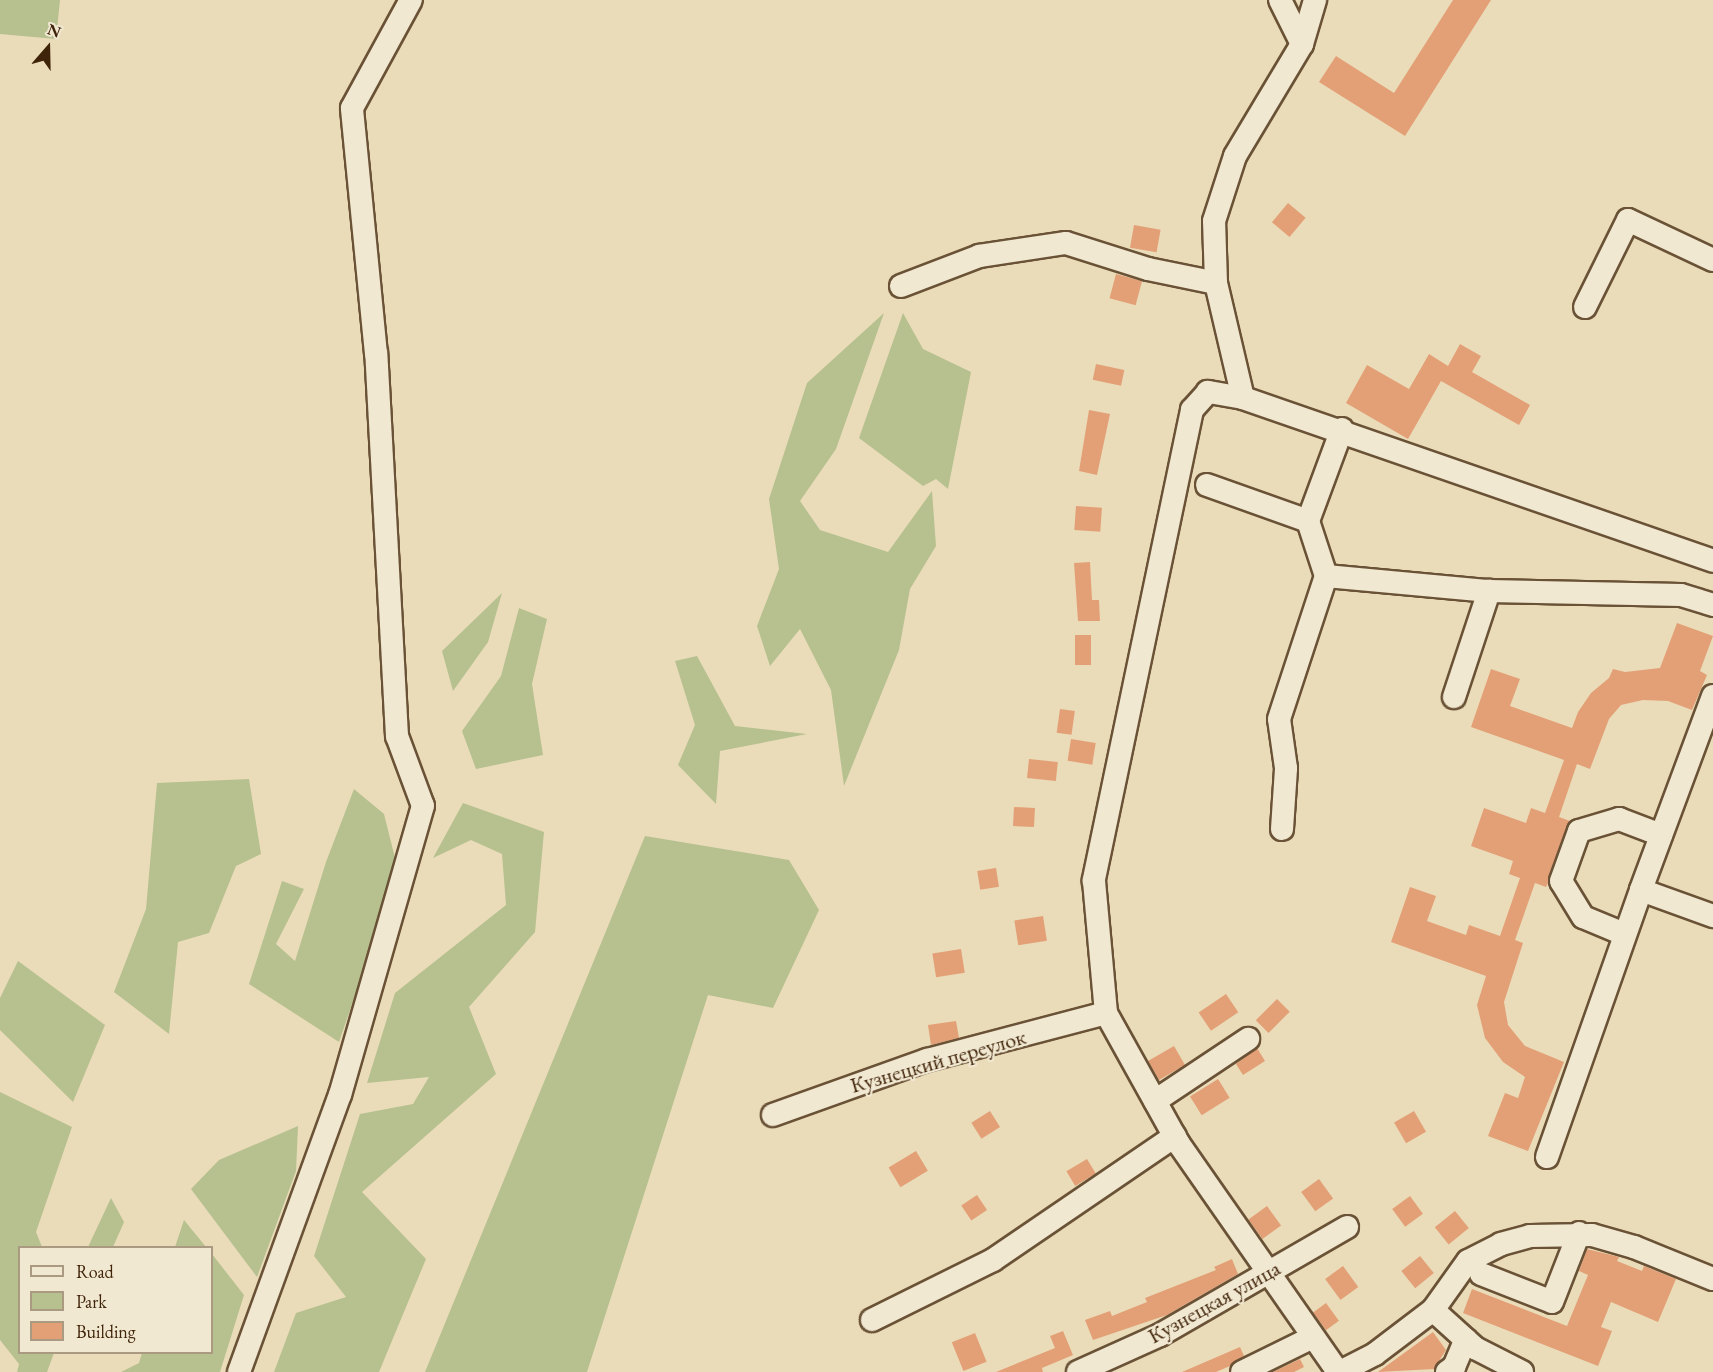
<!DOCTYPE html>
<html>
<head>
<meta charset="utf-8">
<style>
  body { margin:0 }
  #map { position:relative; width:1713px; height:1372px; overflow:hidden; background:#eadcb9; font-family:"EB Garamond",serif }
  div>[style] { position:absolute }
  .green>* { inset:0; background:#b7c08f }
  .building>* { inset:0; background:#e3a077; transform-origin:0 0 }
  .roads { filter:drop-shadow(2px 0 #6a5236) drop-shadow(-2px 0 #6a5236) drop-shadow(0 2px #6a5236) drop-shadow(0 -2px #6a5236) }
  .minor>* { height:22px; margin:-11px; padding:0 11px; transform-origin:11px; border-radius:11px; background:#f1e8d2 }
  span { translate:-50% -50%; white-space:nowrap; text-align:center; line-height:1.15; -webkit-text-stroke:4.5px #f1e8d2; paint-order:stroke }
  .street-label { font-size:22px; color:#40240a }
  .legend { position:absolute; left:18px; top:1246px; width:195px; height:108px; box-sizing:border-box; background:#f1e8d2; border:2px solid #aa9a82; margin:0; padding:8px 10px; list-style:none; font-size:18px; color:#40240a }
  .legend li { display:flex; align-items:center; gap:12px; height:30px }
  .legend b { width:30px; border:2px solid #aa9a82 }
  .north { position:absolute; left:18px; top:18px; width:60px; height:60px; -webkit-text-stroke:4px #f1e8d2; paint-order:stroke; rotate:20deg; font-size:16px; font-weight:700; line-height:24px; text-align:center; color:#40240a }
  .north::after { content:''; display:block; margin:auto; width:21px; height:27px; background:#40240a; clip-path:polygon(50% 0,100% 100%,50% 72%,0 100%) }
</style>
</head>
<body>
<div id="map">
  <div class="green">
    <div style="clip-path:polygon(0 0,60px 0,56px 39px,0 34px)"></div>
    <div style="clip-path:polygon(884px 313px,836px 449px,800px 501px,820px 530px,888px 552px,932px 491px,936px 546px,910px 589px,899px 650px,844px 786px,831px 690px,800px 629px,770px 666px,757px 626px,779px 569px,769px 499px,807px 383px)"></div>
    <div style="clip-path:polygon(903px 313px,923px 349px,971px 372px,948px 489px,936px 479px,923px 486px,859px 438px)"></div>
    <div style="clip-path:polygon(502px 593px,488px 642px,453px 691px,442px 651px)"></div>
    <div style="clip-path:polygon(519px 608px,547px 619px,532px 684px,543px 755px,476px 769px,462px 731px,501px 676px)"></div>
    <div style="clip-path:polygon(697px 656px,735px 726px,807px 734px,720px 751px,716px 804px,678px 765px,695px 725px,675px 661px)"></div>
    <div style="clip-path:polygon(249px 779px,261px 854px,236px 866px,209px 933px,178px 942px,169px 1034px,114px 992px,146px 909px,157px 783px)"></div>
    <div style="clip-path:polygon(354px 789px,384px 814px,396px 862px,379px 926px,339px 1042px,249px 984px,282px 881px,304px 889px,276px 944px,295px 961px,326px 862px)"></div>
    <div style="clip-path:polygon(463px 803px,544px 832px,535px 932px,469px 1007px,496px 1074px,362px 1192px,426px 1259px,379px 1372px,274px 1372px,296px 1313px,346px 1297px,314px 1256px,360px 1114px,413px 1104px,429px 1077px,367px 1083px,395px 993px,506px 905px,502px 854px,471px 840px,433px 858px)"></div>
    <div style="clip-path:polygon(645px 836px,789px 860px,819px 910px,773px 1008px,708px 995px,587px 1372px,425px 1372px)"></div>
    <div style="clip-path:polygon(18px 961px,105px 1025px,73px 1102px,0 1030px,0 998px)"></div>
    <div style="clip-path:polygon(0 1092px,72px 1127px,36px 1232px,42px 1247px,20px 1248px,20px 1352px,54px 1353px,47px 1372px,17px 1372px,19px 1364px,0 1340px)"></div>
    <div style="clip-path:polygon(298px 1126px,296px 1171px,257px 1277px,191px 1189px,219px 1160px)"></div>
    <div style="clip-path:polygon(111px 1198px,124px 1222px,113px 1247px,88px 1247px)"></div>
    <div style="clip-path:polygon(184px 1220px,206px 1247px,175px 1247px)"></div>
    <div style="clip-path:polygon(212px 1254px,244px 1295px,220px 1372px,121px 1372px,139px 1363px,142px 1353px,212px 1352px)"></div>
  </div>
  <div class="building">
    <div style="clip-path:polygon(1453px 0,1491px 0,1405px 136px,1319px 82px,1336px 56px,1394px 93px)"></div>
    <div style="left:1288px;top:203px;width:23px;height:25px;rotate:40deg"></div>
    <div style="left:1134px;top:225px;width:27px;height:23px;rotate:10deg"></div>
    <div style="left:1116px;top:274px;width:27px;height:25px;rotate:15deg"></div>
    <div style="clip-path:polygon(1460px 344px,1481px 356px,1472px 372px,1530px 405px,1519px 425px,1441px 381px,1408px 439px,1346px 403px,1367px 365px,1409px 389px,1429px 354px,1448px 366px)"></div>
    <div style="left:1096px;top:364px;width:29px;height:16px;rotate:12deg"></div>
    <div style="clip-path:polygon(1089px 410px,1110px 414px,1097px 475px,1079px 471px)"></div>
    <div style="left:1076px;top:506px;width:26px;height:24px;rotate:4deg"></div>
    <div style="clip-path:polygon(1090px 562px,1092px 600px,1099px 600px,1100px 621px,1078px 621px,1074px 563px)"></div>
    <div style="clip-path:polygon(1677px 623px,1713px 636px,1700px 671px,1707px 675px,1692px 710px,1668px 701px,1643px 700px,1621px 705px,1609px 719px,1590px 769px,1577px 764px,1559px 817px,1570px 821px,1548px 883px,1546px 887px,1535px 883px,1515px 940px,1523px 943px,1504px 1002px,1508px 1025px,1525px 1046px,1564px 1062px,1528px 1151px,1488px 1136px,1505px 1093px,1518px 1098px,1525px 1077px,1503px 1062px,1485px 1038px,1477px 1005px,1486px 976px,1391px 942px,1410px 887px,1436px 896px,1427px 921px,1466px 935px,1469px 925px,1500px 936px,1520px 878px,1509px 874px,1513px 861px,1471px 846px,1484px 808px,1526px 823px,1531px 808px,1545px 813px,1564px 760px,1471px 727px,1491px 669px,1520px 679px,1510px 706px,1572px 728px,1578px 712px,1591px 693px,1609px 678px,1613px 669px,1625px 672px,1660px 668px)"></div>
    <div style="left:1075px;top:635px;width:16px;height:30px"></div>
    <div style="left:1060px;top:709px;width:15px;height:24px;rotate:8deg"></div>
    <div style="left:1071px;top:739px;width:25px;height:22px;rotate:9deg"></div>
    <div style="left:1029px;top:759px;width:29px;height:19px;rotate:6deg"></div>
    <div style="left:1014px;top:807px;width:21px;height:19px;rotate:3deg"></div>
    <div style="left:996px;top:868px;width:19px;height:19px;rotate:81deg"></div>
    <div style="left:1043px;top:916px;width:25px;height:29px;rotate:81deg"></div>
    <div style="left:961px;top:949px;width:24px;height:29px;rotate:81deg"></div>
    <div style="left:1226px;top:994px;width:22px;height:33px;rotate:56deg"></div>
    <div style="left:1277px;top:999px;width:18px;height:30px;rotate:45deg"></div>
    <div style="clip-path:polygon(956px 1021px,959px 1038px,931px 1045px,928px 1025px)"></div>
    <div style="left:1174px;top:1046px;width:22px;height:30px;rotate:60deg"></div>
    <div style="clip-path:polygon(1257px 1048px,1265px 1061px,1243px 1075px,1236px 1064px)"></div>
    <div style="left:1218px;top:1079px;width:22px;height:33px;rotate:58deg"></div>
    <div style="left:990px;top:1111px;width:19px;height:22px;rotate:58deg"></div>
    <div style="left:1414px;top:1111px;width:24px;height:23px;rotate:60deg"></div>
    <div style="left:916px;top:1151px;width:23px;height:32px;rotate:59deg"></div>
    <div style="left:1087px;top:1159px;width:17px;height:24px;rotate:59deg"></div>
    <div style="left:1319px;top:1179px;width:24px;height:22px;rotate:54deg"></div>
    <div style="left:977px;top:1195px;width:18px;height:19px;rotate:56deg"></div>
    <div style="left:1410px;top:1196px;width:22px;height:22px;rotate:54deg"></div>
    <div style="left:1267px;top:1206px;width:24px;height:23px;rotate:54deg"></div>
    <div style="left:1455px;top:1211px;width:22px;height:26px;rotate:51deg"></div>
    <div style="clip-path:polygon(1587px 1249px,1619px 1257px,1617px 1261px,1642px 1271px,1644px 1266px,1676px 1279px,1658px 1322px,1611px 1302px,1601px 1327px,1612px 1331px,1598px 1366px,1463px 1313px,1472px 1289px,1567px 1326px,1588px 1275px,1579px 1271px)"></div>
    <div style="left:1420px;top:1256px;width:22px;height:24px;rotate:51deg"></div>
    <div style="clip-path:polygon(1232px 1259px,1238px 1274px,1167px 1315px,1093px 1340px,1085px 1320px,1110px 1311px,1112px 1316px,1147px 1302px,1145px 1298px,1216px 1270px,1214px 1267px)"></div>
    <div style="left:1343px;top:1266px;width:26px;height:22px;rotate:54deg"></div>
    <div style="left:1326px;top:1303px;width:22px;height:16px;rotate:54deg"></div>
    <div style="clip-path:polygon(1063px 1331px,1073px 1355px,1042px 1368px,1043px 1372px,996px 1372px,1055px 1348px,1050px 1336px)"></div>
    <div style="clip-path:polygon(1433px 1332px,1446px 1350px,1434px 1369px,1378px 1372px)"></div>
    <div style="left:975px;top:1333px;width:31px;height:25px;rotate:68deg"></div>
    <div style="clip-path:polygon(1240px 1347px,1244px 1356px,1230px 1366px,1216px 1372px,1182px 1372px)"></div>
    <div style="clip-path:polygon(1300px 1359px,1304px 1367px,1294px 1372px,1273px 1372px)"></div>
  </div>
  <div class="roads">
    <div class="minor">
      <div style="left:1302px;top:44px;width:46px;rotate:-73.5deg"></div>
      <div style="left:1216px;top:283px;width:62px;rotate:-91.8deg"></div>
      <div style="left:1214px;top:221px;width:68px;rotate:-72.1deg"></div>
      <div style="left:1235px;top:156px;width:131px;rotate:-59.1deg"></div>
      <div style="left:1302px;top:44px;width:49px;rotate:-116.6deg"></div>
      <div style="left:901px;top:286px;width:84px;rotate:-21deg"></div>
      <div style="left:979px;top:256px;width:88px;rotate:-8.5deg"></div>
      <div style="left:1066px;top:243px;width:86px;rotate:17.6deg"></div>
      <div style="left:1148px;top:269px;width:69px;rotate:11.6deg"></div>
      <div style="left:1216px;top:283px;width:118px;rotate:76.8deg"></div>
      <div style="left:1243px;top:398px;width:36px;rotate:-170deg"></div>
      <div style="left:1208px;top:392px;width:24px;rotate:132deg"></div>
      <div style="left:1192px;top:410px;width:481px;rotate:101.8deg"></div>
      <div style="left:1094px;top:881px;width:133px;rotate:84.8deg"></div>
      <div style="left:1106px;top:1013px;width:150px;rotate:60.9deg"></div>
      <div style="left:1179px;top:1144px;width:278px;rotate:55.1deg"></div>
      <div style="left:1585px;top:307px;width:97px;rotate:-63.7deg"></div>
      <div style="left:1628px;top:220px;width:94px;rotate:25.2deg"></div>
      <div style="left:1243px;top:398px;width:497px;rotate:19.1deg"></div>
      <div style="left:1207px;top:485px;width:107px;rotate:19.6deg"></div>
      <div style="left:1326px;top:576px;width:164px;rotate:5.3deg"></div>
      <div style="left:1489px;top:591px;width:192px;rotate:1.2deg"></div>
      <div style="left:1681px;top:595px;width:34px;rotate:17deg"></div>
      <div style="left:1713px;top:696px;width:207px;rotate:110.4deg"></div>
      <div style="left:1641px;top:890px;width:77px;rotate:19.9deg"></div>
      <div style="left:1454px;top:697px;width:112px;rotate:-71.7deg"></div>
      <div style="left:1282px;top:829px;width:61px;rotate:-86.2deg"></div>
      <div style="left:1286px;top:768px;width:49px;rotate:-98.1deg"></div>
      <div style="left:1279px;top:719px;width:151px;rotate:-71.8deg"></div>
      <div style="left:1326px;top:576px;width:58px;rotate:-108.1deg"></div>
      <div style="left:1308px;top:521px;width:98px;rotate:-69.7deg"></div>
      <div style="left:1624px;top:934px;width:44px;rotate:-157.5deg"></div>
      <div style="left:1583px;top:917px;width:42px;rotate:-121.4deg"></div>
      <div style="left:1561px;top:881px;width:53px;rotate:-70.2deg"></div>
      <div style="left:1579px;top:831px;width:42px;rotate:-16.7deg"></div>
      <div style="left:1619px;top:819px;width:45px;rotate:20.9deg"></div>
      <div style="left:1155px;top:1101px;width:112px;rotate:-33.7deg"></div>
      <div style="left:773px;top:1115px;width:164px;rotate:-19.7deg"></div>
      <div style="left:927px;top:1060px;width:185px;rotate:-14.7deg"></div>
      <div style="left:1547px;top:1157px;width:283px;rotate:-70.6deg"></div>
      <div style="left:1481px;top:1274px;width:76px;rotate:21.5deg"></div>
      <div style="left:1552px;top:1302px;width:74px;rotate:-68.6deg"></div>
      <div style="left:1433px;top:1310px;width:57px;rotate:42.1deg"></div>
      <div style="left:1475px;top:1348px;width:53px;rotate:27.1deg"></div>
      <div style="left:872px;top:1320px;width:135px;rotate:-26.4deg"></div>
      <div style="left:993px;top:1260px;width:220px;rotate:-34.3deg"></div>
      <div style="left:239px;top:1372px;width:295px;rotate:-70deg"></div>
      <div style="left:340px;top:1095px;width:301px;rotate:-74deg"></div>
      <div style="left:423px;top:806px;width:75px;rotate:-110.4deg"></div>
      <div style="left:397px;top:736px;width:383px;rotate:-93.1deg"></div>
      <div style="left:376px;top:354px;width:247px;rotate:-95.6deg"></div>
      <div style="left:352px;top:108px;width:123px;rotate:-61.4deg"></div>
      <div style="left:1078px;top:1372px;width:90px;rotate:-24.3deg"></div>
      <div style="left:1160px;top:1335px;width:216px;rotate:-30deg"></div>
      <div style="left:1242px;top:1372px;width:77px;rotate:-26.2deg"></div>
      <div style="left:1340px;top:1372px;width:39px;rotate:-27deg"></div>
      <div style="left:1375px;top:1354px;width:73px;rotate:-37.2deg"></div>
      <div style="left:1433px;top:1310px;width:60px;rotate:-54.5deg"></div>
      <div style="left:1468px;top:1261px;width:37px;rotate:-27deg"></div>
      <div style="left:1501px;top:1244px;width:30px;rotate:-15deg"></div>
      <div style="left:1530px;top:1236px;width:62px;rotate:-0.9deg"></div>
      <div style="left:1592px;top:1235px;width:44px;rotate:15.9deg"></div>
      <div style="left:1634px;top:1247px;width:85px;rotate:22.1deg"></div>
      <div style="left:1447px;top:1372px;width:9px;rotate:-36deg"></div>
      <div style="left:1454px;top:1367px;width:30px;rotate:-67deg"></div>
    </div>
  </div>
  <div class="street-label">
    <span style="left:938px;top:1061px;rotate:-16deg">Кузнецкий переулок</span>
    <span style="left:1214px;top:1302px;rotate:-29deg">Кузнецкая улица</span>
  </div>
  <ul class="legend">
  <li><b style="height:8px;background:#f1e8d2"></b>Road</li>
  <li><b style="height:16px;background:#b7c08f"></b>Park</li>
  <li><b style="height:16px;background:#e3a077"></b>Building</li>
  </ul>
  <div class="north">N</div>
</div>
</body>
</html>
